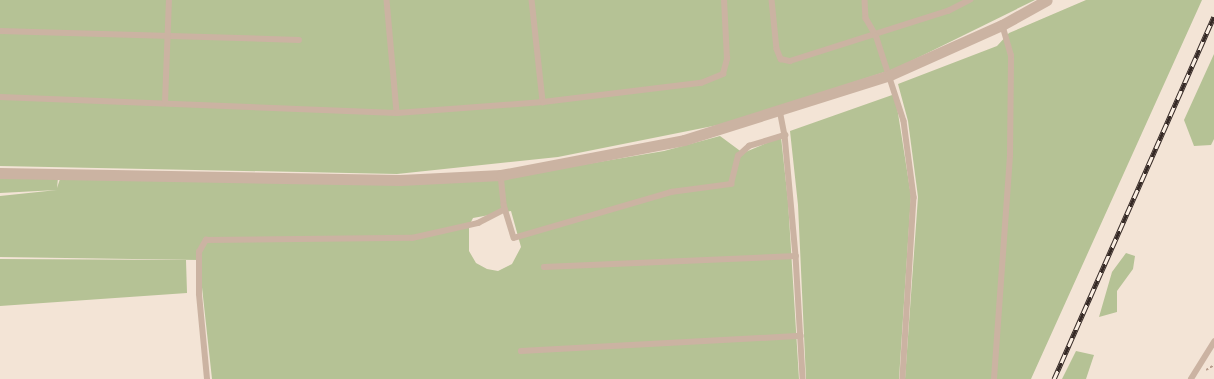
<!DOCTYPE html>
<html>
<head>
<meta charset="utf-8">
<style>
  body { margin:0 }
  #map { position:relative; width:1214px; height:379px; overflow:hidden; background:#f3e4d6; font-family:"PT Sans Narrow",sans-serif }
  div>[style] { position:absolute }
  .green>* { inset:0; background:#b5c295 }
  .path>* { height:2px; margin-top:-1px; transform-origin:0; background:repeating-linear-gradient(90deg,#b79c8c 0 2.5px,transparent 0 5px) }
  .lane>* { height:5.5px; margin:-2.75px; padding:0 2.75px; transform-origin:2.75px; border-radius:2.75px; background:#cbb3a2 }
  .street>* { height:11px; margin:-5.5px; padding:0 5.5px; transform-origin:5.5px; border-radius:5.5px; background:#cbb3a2 }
  .rail>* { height:5px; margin-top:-2.5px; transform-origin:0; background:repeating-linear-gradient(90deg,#faeee2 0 9px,#352925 0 18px); box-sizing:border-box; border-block:1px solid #352925 }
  span { translate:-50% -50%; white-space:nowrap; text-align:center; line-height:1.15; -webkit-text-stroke:4px #faeee2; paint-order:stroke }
</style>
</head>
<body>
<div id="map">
  <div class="green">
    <div style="clip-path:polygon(0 0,1035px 0,897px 68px,728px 123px,558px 157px,397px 174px,0 166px)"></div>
    <div style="clip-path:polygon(1086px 0,1202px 0,1031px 379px,905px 379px,918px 197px,908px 121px,898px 84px,997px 46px,1009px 33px)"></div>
    <div style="clip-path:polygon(1214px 54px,1214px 139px,1211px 145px,1194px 146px,1184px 120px)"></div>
    <div style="clip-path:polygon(895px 94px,911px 196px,899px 379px,806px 379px,798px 205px,790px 131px)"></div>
    <div style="clip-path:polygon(evenodd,720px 136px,743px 153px,781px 137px,788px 201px,799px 379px,212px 379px,199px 260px,0 257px,0 196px,57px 190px,0 193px,0 179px,58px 178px,57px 188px,60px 179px,491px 180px,664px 151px,720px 136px,511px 211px,521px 247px,512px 264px,498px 271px,487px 269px,476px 263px,469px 251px,469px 226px,473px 218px,511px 211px)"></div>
    <div style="clip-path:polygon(1126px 253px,1135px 256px,1133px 269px,1117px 291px,1117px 312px,1099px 317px,1112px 272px)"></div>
    <div style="clip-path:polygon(0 259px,186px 260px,187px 293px,0 306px)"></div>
    <div style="clip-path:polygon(1076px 351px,1094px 355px,1086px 379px,1062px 379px)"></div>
  </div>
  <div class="path">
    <div style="left:1206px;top:370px;width:9px;rotate:-32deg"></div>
  </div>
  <div class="lane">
    <div style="left:387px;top:0;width:113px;rotate:84.9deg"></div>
    <div style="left:532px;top:0;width:103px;rotate:83.8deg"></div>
    <div style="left:772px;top:0;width:49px;rotate:84.2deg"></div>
    <div style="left:777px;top:49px;width:11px;rotate:68deg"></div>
    <div style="left:781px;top:59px;width:9px;rotate:13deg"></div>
    <div style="left:790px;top:61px;width:166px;rotate:-17.6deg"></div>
    <div style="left:948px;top:11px;width:25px;rotate:-27deg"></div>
    <div style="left:865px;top:0;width:18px;rotate:87deg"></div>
    <div style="left:866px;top:18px;width:20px;rotate:60deg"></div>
    <div style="left:876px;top:35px;width:90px;rotate:72deg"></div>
    <div style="left:904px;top:121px;width:77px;rotate:82.5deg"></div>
    <div style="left:914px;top:197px;width:182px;rotate:93.5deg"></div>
    <div style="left:0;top:31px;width:299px;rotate:1.7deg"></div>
    <div style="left:0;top:97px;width:397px;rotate:2.3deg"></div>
    <div style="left:397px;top:113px;width:146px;rotate:-4.3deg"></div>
    <div style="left:543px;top:102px;width:159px;rotate:-6.9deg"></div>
    <div style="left:701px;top:83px;width:24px;rotate:-22deg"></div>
    <div style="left:723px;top:74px;width:16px;rotate:-75deg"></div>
    <div style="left:727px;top:59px;width:59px;rotate:-92.9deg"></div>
    <div style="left:165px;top:103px;width:103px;rotate:-87.8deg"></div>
    <div style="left:780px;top:110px;width:25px;rotate:79deg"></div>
    <div style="left:785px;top:135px;width:121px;rotate:84.8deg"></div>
    <div style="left:796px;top:256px;width:123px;rotate:86.7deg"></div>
    <div style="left:501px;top:175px;width:30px;rotate:84deg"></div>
    <div style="left:504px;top:205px;width:34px;rotate:73deg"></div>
    <div style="left:514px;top:238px;width:164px;rotate:-16.3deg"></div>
    <div style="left:671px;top:192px;width:61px;rotate:-7.6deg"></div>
    <div style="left:731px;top:184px;width:29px;rotate:-76deg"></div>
    <div style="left:738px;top:156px;width:15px;rotate:-42deg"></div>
    <div style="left:749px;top:146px;width:38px;rotate:-17deg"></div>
    <div style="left:544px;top:267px;width:252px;rotate:-2.5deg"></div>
    <div style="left:521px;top:351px;width:280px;rotate:-3.1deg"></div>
    <div style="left:207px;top:379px;width:85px;rotate:-95.4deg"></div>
    <div style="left:199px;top:294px;width:42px;rotate:-90deg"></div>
    <div style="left:199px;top:252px;width:14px;rotate:-60deg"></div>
    <div style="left:206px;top:240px;width:206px;rotate:-0.6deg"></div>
    <div style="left:412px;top:238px;width:68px;rotate:-12.8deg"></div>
    <div style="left:478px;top:223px;width:30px;rotate:-27deg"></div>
    <div style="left:994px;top:379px;width:225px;rotate:-85.9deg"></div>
    <div style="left:1010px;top:155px;width:99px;rotate:-89.4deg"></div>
    <div style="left:1011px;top:56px;width:32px;rotate:-106deg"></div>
    <div style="left:1191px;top:379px;width:44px;rotate:-58.1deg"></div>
  </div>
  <div class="street">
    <div style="left:0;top:173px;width:400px;rotate:1deg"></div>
    <div style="left:400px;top:180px;width:101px;rotate:-2.8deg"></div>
    <div style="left:501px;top:175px;width:186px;rotate:-10.8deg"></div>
    <div style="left:684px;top:140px;width:216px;rotate:-17.5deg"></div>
    <div style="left:890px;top:75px;width:123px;rotate:-24.1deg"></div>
    <div style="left:1002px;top:25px;width:51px;rotate:-29.1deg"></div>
  </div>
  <div class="rail">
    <div style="left:1054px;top:379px;width:396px;rotate:-66.2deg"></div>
  </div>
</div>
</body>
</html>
